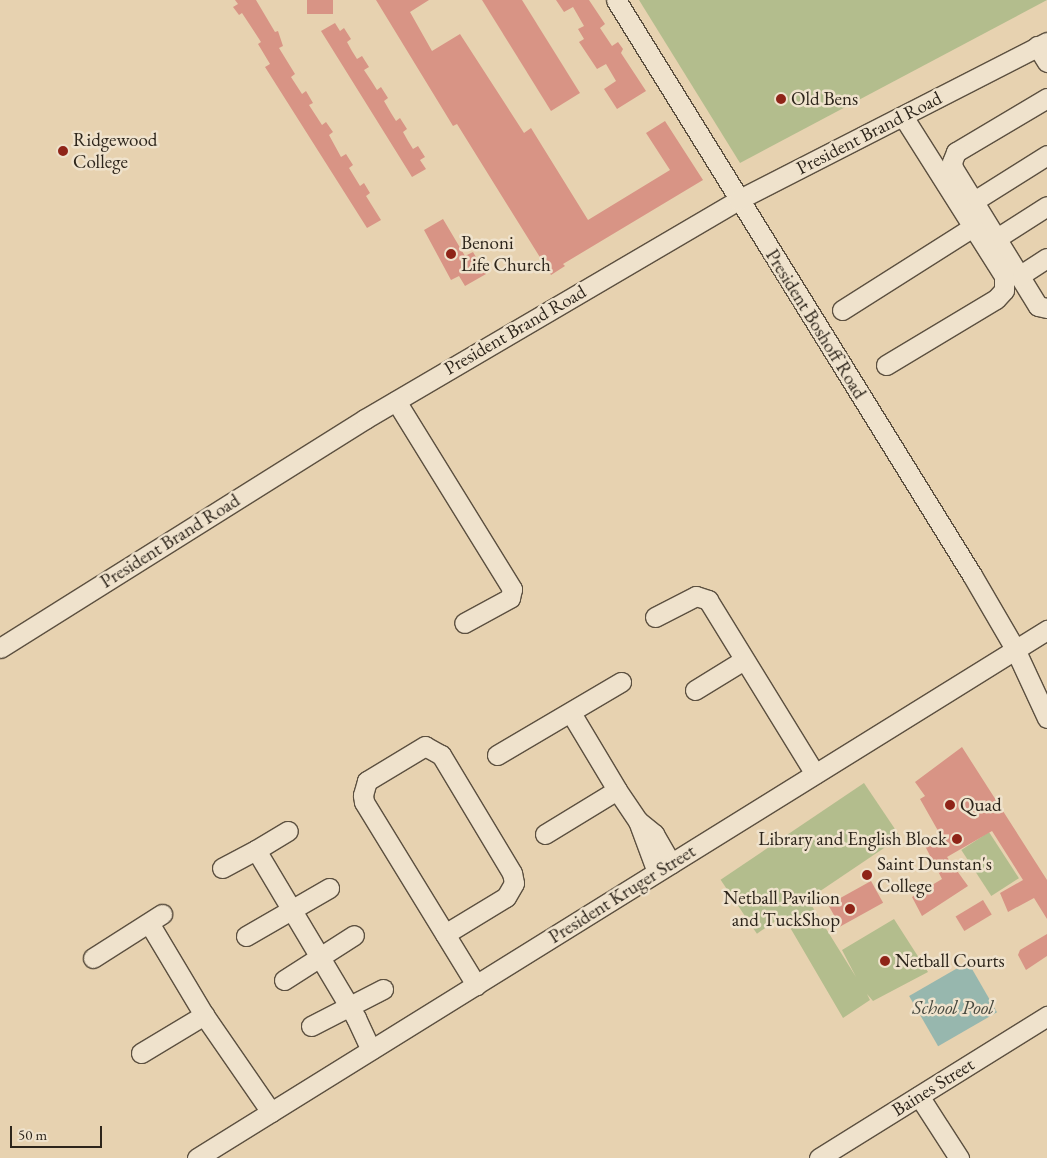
<!DOCTYPE html>
<html>
<head>
<meta charset="utf-8">
<style>
  body { margin:0 }
  #map { position:relative; width:1047px; height:1158px; overflow:hidden; background:#e7d2b0; font-family:"EB Garamond",serif }
  div>[style] { position:absolute }
  .green>* { inset:0; background:#b3bd8d; transform-origin:0 0 }
  .water>* { inset:0; background:#97b7ae; transform-origin:0 0 }
  .building>* { inset:0; background:#d89485; transform-origin:0 0 }
  .roads { filter:drop-shadow(1px 0 #5c5040) drop-shadow(-1px 0 #5c5040) drop-shadow(0 1px #5c5040) drop-shadow(0 -1px #5c5040) }
  .minor>* { height:19px; margin:-9.5px; padding:0 9.5px; transform-origin:9.5px; border-radius:9.5px; background:#efe2cc }
  .dots>* { width:14px; height:14px; translate:-50% -50%; box-sizing:border-box; border:2px solid #efe2cc; border-radius:50% }
  span { translate:-50% -50%; white-space:nowrap; text-align:center; line-height:1.15; -webkit-text-stroke:5px #efe2cc; paint-order:stroke }
  .poi-label { font-size:19px; color:#2d251b }
  .left { translate:0 -50%; text-align:left }
  .right { translate:-100% -50%; text-align:right }
  .street-label { font-size:19px; color:#2d251b }
  .water-label { font-size:20px; color:#484a40; font-style:italic }
  .scale { position:absolute; left:10px; top:1126px; width:92px; height:22px; box-sizing:border-box; border:2px solid #2d251b; border-top:0; padding-left:6px; font-size:15px; line-height:18px; white-space:nowrap; color:#2d251b; -webkit-text-stroke:4px #efe2cc; paint-order:stroke }
</style>
</head>
<body>
<div id="map">
  <div class="green">
    <div style="clip-path:polygon(639px 0,1047px 0,740px 163px)"></div>
    <div style="left:864px;top:783px;width:65px;height:173px;rotate:56deg"></div>
    <div style="left:989px;top:832px;width:55px;height:33px;rotate:57deg"></div>
    <div style="clip-path:polygon(807px 898px,856px 977px,842px 950px,894px 919px,928px 972px,873px 1001px,867px 994px,870px 1000px,843px 1018px,781px 912px)"></div>
  </div>
  <div class="water">
    <div style="left:968px;top:962px;width:58px;height:68px;rotate:60deg"></div>
  </div>
  <div class="building">
    <div style="clip-path:polygon(235px 0,256px 0,275px 32px,278px 31px,283px 46px,279px 48px,295px 74px,291px 77px,302px 94px,306px 91px,313px 103px,309px 105px,322px 125px,326px 122px,333px 132px,329px 135px,341px 157px,346px 154px,353px 165px,349px 168px,360px 186px,364px 183px,370px 193px,366px 196px,381px 220px,367px 228px,265px 67px,270px 64px,258px 44px,261px 42px,242px 13px,239px 15px,233px 7px,238px 4px)"></div>
    <div style="left:307px;top:0;width:26px;height:14px"></div>
    <div style="clip-path:polygon(376px 0,429px 0,410px 12px,432px 51px,460px 34px,524px 133px,531px 128px,588px 220px,670px 170px,646px 133px,665px 121px,703px 180px,563px 264px,565px 266px,551px 275px,457px 124px,453px 126px)"></div>
    <div style="clip-path:polygon(482px 0,522px 0,580px 93px,551px 111px)"></div>
    <div style="clip-path:polygon(556px 0,589px 0,605px 24px,600px 28px,612px 46px,618px 42px,623px 49px,621px 53px,646px 91px,617px 109px,604px 89px,616px 81px,606px 64px,597px 69px,579px 42px,584px 39px,578px 29px,584px 26px,573px 7px,564px 12px)"></div>
    <div style="clip-path:polygon(335px 23px,340px 31px,344px 28px,351px 39px,347px 42px,352px 51px,357px 59px,362px 56px,369px 67px,364px 70px,372px 82px,377px 90px,381px 87px,388px 98px,384px 101px,391px 113px,396px 121px,400px 118px,407px 129px,403px 132px,408px 141px,413px 149px,418px 146px,425px 157px,420px 160px,426px 169px,412px 177px,321px 31px)"></div>
    <div style="clip-path:polygon(443px 219px,465px 256px,473px 252px,486px 274px,465px 286px,459px 276px,451px 280px,424px 230px)"></div>
    <div style="clip-path:polygon(962px 747px,1047px 880px,1047px 919px,1034px 898px,1008px 912px,1000px 893px,1023px 880px,992px 831px,947px 857px,968px 886px,922px 916px,912px 897px,942px 879px,925px 846px,941px 836px,920px 799px,925px 796px,915px 782px)"></div>
    <div style="left:871px;top:881px;width:25px;height:49px;rotate:61deg"></div>
    <div style="left:983px;top:900px;width:17px;height:32px;rotate:59deg"></div>
    <div style="clip-path:polygon(1047px 934px,1047px 956px,1026px 970px,1018px 955px,1020px 950px)"></div>
  </div>
  <div class="roads">
    <div class="minor">
      <div style="left:616px;top:0;width:676px;rotate:58.24deg"></div>
      <div style="left:972px;top:575px;width:86px;rotate:59.8deg"></div>
      <div style="left:1015px;top:649px;width:76px;rotate:65.1deg"></div>
      <div style="left:1037px;top:46px;width:19px;rotate:58deg"></div>
      <div style="left:1047px;top:98px;width:106px;rotate:149.3deg"></div>
      <div style="left:956px;top:152px;width:11px;rotate:112deg"></div>
      <div style="left:952px;top:162px;width:6px;rotate:81deg"></div>
      <div style="left:953px;top:168px;width:162px;rotate:58.4deg"></div>
      <div style="left:1038px;top:306px;width:9px;rotate:13deg"></div>
      <div style="left:974px;top:201px;width:86px;rotate:-32.2deg"></div>
      <div style="left:997px;top:238px;width:59px;rotate:-32.6deg"></div>
      <div style="left:1019px;top:276px;width:33px;rotate:-33deg"></div>
      <div style="left:842px;top:310px;width:155px;rotate:-32.4deg"></div>
      <div style="left:886px;top:365px;width:128px;rotate:-31deg"></div>
      <div style="left:996px;top:299px;width:12px;rotate:-48deg"></div>
      <div style="left:1004px;top:290px;width:14px;rotate:-90deg"></div>
      <div style="left:1004px;top:276px;width:189px;rotate:-122.3deg"></div>
      <div style="left:396px;top:401px;width:221px;rotate:58.3deg"></div>
      <div style="left:512px;top:589px;width:9px;rotate:103deg"></div>
      <div style="left:510px;top:598px;width:52px;rotate:151.5deg"></div>
      <div style="left:655px;top:617px;width:46px;rotate:-27.1deg"></div>
      <div style="left:696px;top:596px;width:13px;rotate:18deg"></div>
      <div style="left:708px;top:600px;width:204px;rotate:58.4deg"></div>
      <div style="left:0;top:648px;width:431px;rotate:-32.1deg"></div>
      <div style="left:365px;top:419px;width:433px;rotate:-30.4deg"></div>
      <div style="left:738px;top:200px;width:347px;rotate:-27.1deg"></div>
      <div style="left:695px;top:690px;width:57px;rotate:-31.5deg"></div>
      <div style="left:571px;top:713px;width:90px;rotate:59.1deg"></div>
      <div style="left:617px;top:790px;width:37px;rotate:56deg"></div>
      <div style="left:638px;top:821px;width:21px;rotate:39deg"></div>
      <div style="left:654px;top:834px;width:34px;rotate:60deg"></div>
      <div style="left:497px;top:755px;width:144px;rotate:-30.5deg"></div>
      <div style="left:638px;top:821px;width:54px;rotate:69.6deg"></div>
      <div style="left:545px;top:834px;width:84px;rotate:-31.4deg"></div>
      <div style="left:256px;top:850px;width:37px;rotate:-31deg"></div>
      <div style="left:222px;top:868px;width:38px;rotate:-28deg"></div>
      <div style="left:256px;top:850px;width:196px;rotate:59.2deg"></div>
      <div style="left:356px;top:1018px;width:35px;rotate:65deg"></div>
      <div style="left:149px;top:923px;width:107px;rotate:59.1deg"></div>
      <div style="left:204px;top:1015px;width:118px;rotate:55.4deg"></div>
      <div style="left:445px;top:934px;width:71px;rotate:-31.2deg"></div>
      <div style="left:506px;top:897px;width:16px;rotate:-60deg"></div>
      <div style="left:514px;top:883px;width:10px;rotate:-101deg"></div>
      <div style="left:512px;top:873px;width:138px;rotate:-121deg"></div>
      <div style="left:441px;top:755px;width:18px;rotate:-151deg"></div>
      <div style="left:425px;top:746px;width:68px;rotate:148.9deg"></div>
      <div style="left:367px;top:781px;width:15px;rotate:106deg"></div>
      <div style="left:363px;top:795px;width:7px;rotate:82deg"></div>
      <div style="left:364px;top:802px;width:215px;rotate:58.5deg"></div>
      <div style="left:246px;top:936px;width:96px;rotate:-30deg"></div>
      <div style="left:93px;top:958px;width:82px;rotate:-32.5deg"></div>
      <div style="left:284px;top:980px;width:83px;rotate:-32.7deg"></div>
      <div style="left:311px;top:1026px;width:81px;rotate:-27.2deg"></div>
      <div style="left:141px;top:1053px;width:74px;rotate:-31.1deg"></div>
      <div style="left:919px;top:1096px;width:74px;rotate:57.2deg"></div>
      <div style="left:197px;top:1158px;width:1001px;rotate:-31.85deg"></div>
      <div style="left:819px;top:1158px;width:269px;rotate:-31.9deg"></div>
    </div>
  </div>
  <div class="dots">
    <div style="left:781px;top:99px;background:#8f2418"></div>
    <div style="left:63px;top:151px;background:#8f2418"></div>
    <div style="left:451px;top:254px;background:#8f2418"></div>
    <div style="left:950px;top:805px;background:#8f2418"></div>
    <div style="left:957px;top:839px;background:#8f2418"></div>
    <div style="left:867px;top:875px;background:#8f2418"></div>
    <div style="left:850px;top:909px;background:#8f2418"></div>
    <div style="left:885px;top:961px;background:#8f2418"></div>
  </div>
  <div class="poi-label">
    <span class="left" style="left:791px;top:99px">Old Bens</span>
    <span class="left" style="left:73px;top:151px">Ridgewood<br>College</span>
    <span class="left" style="left:461px;top:254px">Benoni<br>Life Church</span>
    <span class="left" style="left:960px;top:805px">Quad</span>
    <span class="right" style="left:947px;top:839px">Library and English Block</span>
    <span class="left" style="left:877px;top:875px">Saint Dunstan's<br>College</span>
    <span class="right" style="left:840px;top:909px">Netball Pavilion<br>and TuckShop</span>
    <span class="left" style="left:895px;top:961px">Netball Courts</span>
  </div>
  <div class="street-label">
    <span style="left:869px;top:133px;rotate:-27deg">President Brand Road</span>
    <span style="left:816px;top:324px;rotate:58deg">President Boshoff Road</span>
    <span style="left:515px;top:330px;rotate:-30deg">President Brand Road</span>
    <span style="left:170px;top:541px;rotate:-32deg">President Brand Road</span>
    <span style="left:622px;top:894px;rotate:-32deg">President Kruger Street</span>
    <span style="left:933px;top:1087px;rotate:-32deg">Baines Street</span>
  </div>
  <div class="water-label">
    <span style="left:953px;top:1007px">School Pool</span>
  </div>
  <div class="scale">50 m</div>
</div>
</body>
</html>
